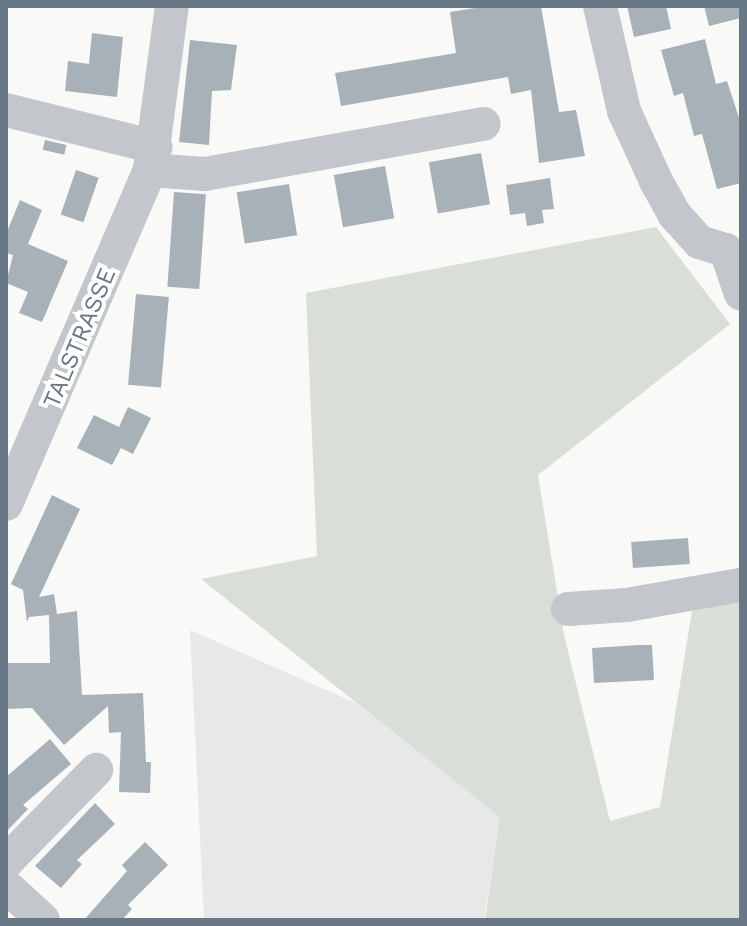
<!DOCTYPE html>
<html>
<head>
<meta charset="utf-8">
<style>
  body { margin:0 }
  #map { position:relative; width:747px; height:926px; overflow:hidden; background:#f9f9f7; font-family:"Work Sans",sans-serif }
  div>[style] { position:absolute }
  .built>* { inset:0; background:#e7e8e8 }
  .green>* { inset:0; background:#d9ded6 }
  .building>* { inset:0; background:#a9b1b8; transform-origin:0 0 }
  .minor>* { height:34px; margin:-17px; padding:0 17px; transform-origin:17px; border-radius:17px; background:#c3c6ca }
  span { translate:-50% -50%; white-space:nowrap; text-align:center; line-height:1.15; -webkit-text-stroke:8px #fff; paint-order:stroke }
  .street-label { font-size:24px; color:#697887 }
  .frame { position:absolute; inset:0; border:8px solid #697887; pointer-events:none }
</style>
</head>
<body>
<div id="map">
  <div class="built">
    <div style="clip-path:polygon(190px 630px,356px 703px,501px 817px,484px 920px,204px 920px)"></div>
  </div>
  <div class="green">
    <div style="clip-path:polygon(656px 227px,730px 324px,538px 475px,564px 635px,610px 821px,660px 807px,692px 611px,741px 601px,741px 920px,485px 920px,500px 817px,201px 579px,317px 556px,306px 293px)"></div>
  </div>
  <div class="building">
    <div style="clip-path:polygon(488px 6px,541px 6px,559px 112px,576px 110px,585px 156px,539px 163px,531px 90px,511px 94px,508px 77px,341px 106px,335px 73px,456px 53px,450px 12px)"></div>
    <div style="clip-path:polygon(627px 6px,666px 6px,671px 29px,634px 37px)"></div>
    <div style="clip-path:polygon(704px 6px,741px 6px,741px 18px,709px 26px)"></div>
    <div style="clip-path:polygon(92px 33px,123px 37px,117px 97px,65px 91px,68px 61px,89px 64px)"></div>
    <div style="clip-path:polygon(705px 39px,716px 84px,727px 81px,741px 124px,741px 183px,717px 189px,702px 134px,694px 136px,683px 93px,674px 96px,661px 50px)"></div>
    <div style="clip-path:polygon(190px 40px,237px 45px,231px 90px,212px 91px,209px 145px,179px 142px)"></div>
    <div style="left:45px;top:140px;width:22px;height:10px;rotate:13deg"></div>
    <div style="left:481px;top:153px;width:52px;height:53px;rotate:80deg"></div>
    <div style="left:385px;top:166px;width:53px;height:52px;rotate:80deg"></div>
    <div style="left:76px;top:170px;width:24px;height:47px;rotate:19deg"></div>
    <div style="clip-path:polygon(550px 178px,554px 209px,542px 210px,544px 223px,527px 226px,525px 213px,510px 215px,506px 185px)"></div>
    <div style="left:289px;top:184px;width:52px;height:53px;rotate:81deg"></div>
    <div style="left:174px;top:192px;width:32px;height:95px;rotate:4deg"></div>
    <div style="clip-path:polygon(20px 200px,42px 210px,28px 244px,68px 261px,42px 322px,19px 313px,28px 292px,6px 283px,13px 255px,6px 253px,6px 234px)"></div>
    <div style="left:136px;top:294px;width:33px;height:91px;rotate:5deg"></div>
    <div style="clip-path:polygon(128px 407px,151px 418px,133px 454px,121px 448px,112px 465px,77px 448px,94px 415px,119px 427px)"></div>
    <div style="clip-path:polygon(52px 495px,80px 509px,39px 597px,54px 594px,57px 614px,77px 611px,82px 695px,143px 693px,146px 762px,151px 762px,150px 793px,119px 792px,121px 732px,109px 733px,108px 706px,64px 745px,32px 708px,6px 709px,6px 663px,50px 663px,49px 615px,29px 617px,27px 622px,23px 590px,11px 584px)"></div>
    <div style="left:688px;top:538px;width:26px;height:57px;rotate:86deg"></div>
    <div style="clip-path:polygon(640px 645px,652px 645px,654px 680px,594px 683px,592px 648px)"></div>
    <div style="clip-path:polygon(50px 739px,71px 764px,23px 805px,28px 809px,6px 832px,6px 777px)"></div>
    <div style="clip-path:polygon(95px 803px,115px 824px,77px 860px,82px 864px,61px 888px,35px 866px)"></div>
    <div style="clip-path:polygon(145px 842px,168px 865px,128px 905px,132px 909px,122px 920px,84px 920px,127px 871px,122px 865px)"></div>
  </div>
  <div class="minor">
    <div style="left:600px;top:6px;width:108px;rotate:77.1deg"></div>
    <div style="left:624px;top:111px;width:77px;rotate:65.4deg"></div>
    <div style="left:656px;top:181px;width:38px;rotate:61deg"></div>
    <div style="left:674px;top:214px;width:38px;rotate:48deg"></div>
    <div style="left:699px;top:242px;width:28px;rotate:17deg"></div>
    <div style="left:6px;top:110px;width:154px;rotate:13.9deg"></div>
    <div style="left:150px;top:170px;width:55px;rotate:4.2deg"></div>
    <div style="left:205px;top:174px;width:283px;rotate:-10.2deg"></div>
    <div style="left:726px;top:250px;width:46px;rotate:71.2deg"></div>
    <div style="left:6px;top:504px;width:364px;rotate:-66.7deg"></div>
    <div style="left:150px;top:170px;width:165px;rotate:-82.4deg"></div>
    <div style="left:568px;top:609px;width:59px;rotate:-3.9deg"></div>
    <div style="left:627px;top:605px;width:116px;rotate:-10deg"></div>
    <div style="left:6px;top:862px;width:129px;rotate:-45.6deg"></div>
    <div style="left:6px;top:886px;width:50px;rotate:42.6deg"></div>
  </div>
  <div class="street-label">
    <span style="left:80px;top:338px;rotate:-67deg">TALSTRASSE</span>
  </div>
  <div class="frame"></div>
</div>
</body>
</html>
